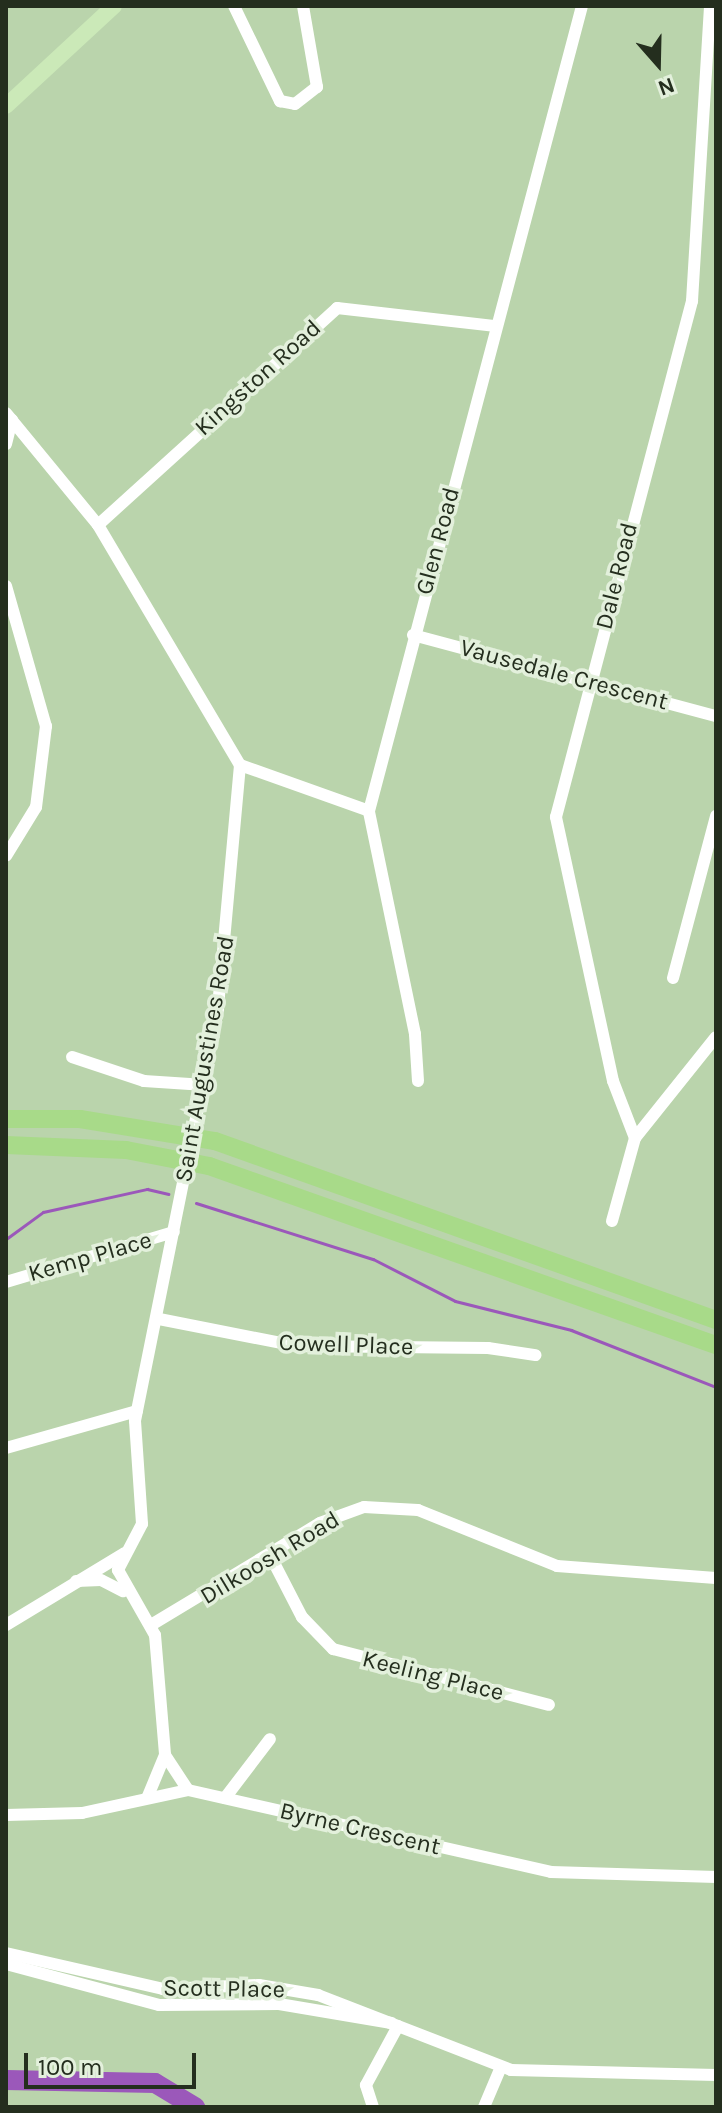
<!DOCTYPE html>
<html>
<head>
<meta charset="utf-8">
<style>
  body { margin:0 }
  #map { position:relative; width:722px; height:2113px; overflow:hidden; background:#bad4ac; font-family:Karla,sans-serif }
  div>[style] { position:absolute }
  .stream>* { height:3px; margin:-1.5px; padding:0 1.5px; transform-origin:1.5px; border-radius:1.5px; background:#9b58ba }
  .river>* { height:20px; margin:-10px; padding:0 10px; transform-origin:10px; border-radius:10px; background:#9b58ba }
  .minor>* { height:12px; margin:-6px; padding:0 6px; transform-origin:6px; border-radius:6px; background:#fff }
  .major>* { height:16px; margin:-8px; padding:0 8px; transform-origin:8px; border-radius:8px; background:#cbe9b8 }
  .highway>* { height:18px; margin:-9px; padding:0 9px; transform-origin:9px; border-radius:9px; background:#a8da89 }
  span { translate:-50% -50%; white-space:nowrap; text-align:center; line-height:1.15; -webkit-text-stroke:7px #e3f0dc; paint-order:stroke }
  .street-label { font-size:24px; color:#242e1e }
  .frame { position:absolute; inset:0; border:8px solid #242e1e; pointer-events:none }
  .north { position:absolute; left:618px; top:24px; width:80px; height:80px; -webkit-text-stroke:6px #e3f0dc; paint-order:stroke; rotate:160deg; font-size:22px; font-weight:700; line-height:32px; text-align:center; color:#242e1e }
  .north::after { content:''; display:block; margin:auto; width:28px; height:36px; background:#242e1e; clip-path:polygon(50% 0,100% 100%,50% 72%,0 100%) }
  .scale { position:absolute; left:24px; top:2053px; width:172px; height:36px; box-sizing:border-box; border:4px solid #242e1e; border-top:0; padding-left:10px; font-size:24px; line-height:28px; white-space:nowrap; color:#242e1e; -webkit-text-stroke:6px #e3f0dc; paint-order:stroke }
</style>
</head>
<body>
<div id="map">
  <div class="stream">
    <div style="left:196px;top:1203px;width:186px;rotate:17.6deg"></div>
    <div style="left:373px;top:1259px;width:92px;rotate:27.1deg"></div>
    <div style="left:455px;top:1301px;width:120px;rotate:14deg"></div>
    <div style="left:571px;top:1330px;width:156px;rotate:21.5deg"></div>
    <div style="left:6px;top:1239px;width:46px;rotate:-36.1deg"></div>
    <div style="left:43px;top:1212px;width:107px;rotate:-12.5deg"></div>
    <div style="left:147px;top:1189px;width:22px;rotate:13deg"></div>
  </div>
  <div class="river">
    <div style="left:6px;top:2080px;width:149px;rotate:1.2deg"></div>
    <div style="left:155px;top:2083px;width:47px;rotate:31deg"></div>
  </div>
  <div class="minor">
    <div style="left:234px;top:6px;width:106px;rotate:64.2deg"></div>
    <div style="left:280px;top:101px;width:15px;rotate:11deg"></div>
    <div style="left:295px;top:104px;width:28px;rotate:-38deg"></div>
    <div style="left:317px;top:87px;width:82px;rotate:-99.8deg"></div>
    <div style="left:6px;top:413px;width:145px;rotate:50.6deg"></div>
    <div style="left:98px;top:525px;width:279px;rotate:59.4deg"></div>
    <div style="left:240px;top:765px;width:245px;rotate:95.2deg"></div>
    <div style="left:218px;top:1009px;width:420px;rotate:101.4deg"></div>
    <div style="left:135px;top:1421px;width:103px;rotate:86.1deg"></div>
    <div style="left:142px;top:1524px;width:52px;rotate:117.6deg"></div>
    <div style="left:118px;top:1570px;width:75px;rotate:60.4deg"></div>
    <div style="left:155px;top:1635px;width:120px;rotate:85.2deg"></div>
    <div style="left:165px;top:1755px;width:42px;rotate:56.7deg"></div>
    <div style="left:6px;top:444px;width:25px;rotate:-76deg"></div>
    <div style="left:98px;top:525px;width:323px;rotate:-42.2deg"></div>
    <div style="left:337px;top:308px;width:160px;rotate:6.5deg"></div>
    <div style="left:6px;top:586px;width:146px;rotate:74.1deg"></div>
    <div style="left:46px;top:726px;width:82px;rotate:97deg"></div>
    <div style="left:36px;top:807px;width:57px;rotate:121.5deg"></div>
    <div style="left:413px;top:635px;width:314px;rotate:15deg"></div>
    <div style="left:240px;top:765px;width:137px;rotate:19.6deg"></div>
    <div style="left:673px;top:978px;width:168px;rotate:-75.1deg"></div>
    <div style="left:72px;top:1057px;width:76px;rotate:18.4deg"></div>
    <div style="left:144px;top:1081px;width:61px;rotate:3.8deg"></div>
    <div style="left:418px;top:1081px;width:47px;rotate:-93.7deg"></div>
    <div style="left:415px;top:1034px;width:228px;rotate:-101.7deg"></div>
    <div style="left:369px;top:811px;width:833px;rotate:-75.18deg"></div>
    <div style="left:635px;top:1138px;width:61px;rotate:-111.1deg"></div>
    <div style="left:613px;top:1081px;width:270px;rotate:-102.2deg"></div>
    <div style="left:556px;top:817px;width:534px;rotate:-75.23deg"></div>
    <div style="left:692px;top:301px;width:296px;rotate:-86.5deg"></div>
    <div style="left:612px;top:1221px;width:86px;rotate:-74.5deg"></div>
    <div style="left:635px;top:1138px;width:129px;rotate:-51.3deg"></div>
    <div style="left:6px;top:1282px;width:175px;rotate:-16.6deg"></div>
    <div style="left:159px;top:1319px;width:141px;rotate:11.1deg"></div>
    <div style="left:297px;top:1346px;width:191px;rotate:0.6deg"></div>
    <div style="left:488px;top:1348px;width:48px;rotate:8.5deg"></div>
    <div style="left:6px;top:1448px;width:136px;rotate:-15.8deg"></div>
    <div style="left:271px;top:1557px;width:68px;rotate:62.7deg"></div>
    <div style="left:302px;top:1617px;width:45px;rotate:45.9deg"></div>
    <div style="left:333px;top:1649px;width:223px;rotate:14.5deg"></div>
    <div style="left:76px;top:1581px;width:25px;rotate:-2deg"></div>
    <div style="left:101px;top:1580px;width:25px;rotate:27deg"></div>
    <div style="left:6px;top:1625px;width:139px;rotate:-31.2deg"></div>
    <div style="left:151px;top:1625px;width:197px;rotate:-31.1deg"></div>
    <div style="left:320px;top:1523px;width:47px;rotate:-20deg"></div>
    <div style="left:364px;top:1507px;width:54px;rotate:3.2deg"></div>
    <div style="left:418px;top:1510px;width:150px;rotate:21.9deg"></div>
    <div style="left:557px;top:1566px;width:159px;rotate:4.3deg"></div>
    <div style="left:148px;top:1796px;width:44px;rotate:-67.5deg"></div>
    <div style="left:225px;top:1798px;width:74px;rotate:-52.7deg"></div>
    <div style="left:6px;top:1815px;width:76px;rotate:-1.5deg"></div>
    <div style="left:82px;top:1813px;width:108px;rotate:-12.2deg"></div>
    <div style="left:188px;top:1790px;width:372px;rotate:12.7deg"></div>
    <div style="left:551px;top:1872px;width:165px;rotate:1.7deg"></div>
    <div style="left:6px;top:1953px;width:161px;rotate:12.9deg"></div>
    <div style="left:163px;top:1989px;width:96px;rotate:-2.4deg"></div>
    <div style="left:259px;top:1985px;width:60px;rotate:9.6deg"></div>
    <div style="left:318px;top:1995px;width:207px;rotate:21.2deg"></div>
    <div style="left:511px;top:2070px;width:205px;rotate:1.4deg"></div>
    <div style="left:6px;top:1964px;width:158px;rotate:15deg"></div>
    <div style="left:159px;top:2005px;width:120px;rotate:-0.5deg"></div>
    <div style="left:279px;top:2004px;width:114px;rotate:9.6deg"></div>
    <div style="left:373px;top:2107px;width:23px;rotate:-108deg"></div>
    <div style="left:366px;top:2085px;width:67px;rotate:-61.5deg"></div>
    <div style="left:484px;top:2107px;width:43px;rotate:-67deg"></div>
  </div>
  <div class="major">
    <div style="left:6px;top:106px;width:147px;rotate:-42.8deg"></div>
  </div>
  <div class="highway">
    <div style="left:6px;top:1119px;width:74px"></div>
    <div style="left:80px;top:1119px;width:137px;rotate:9.3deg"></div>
    <div style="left:215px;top:1141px;width:532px;rotate:19.66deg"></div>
    <div style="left:6px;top:1145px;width:120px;rotate:2.4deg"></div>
    <div style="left:126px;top:1150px;width:85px;rotate:10.9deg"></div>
    <div style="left:209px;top:1166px;width:538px;rotate:19.45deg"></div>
  </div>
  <div class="street-label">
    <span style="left:258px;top:378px;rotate:-42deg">Kingston Road</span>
    <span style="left:438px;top:541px;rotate:-75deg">Glen Road</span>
    <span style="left:617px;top:576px;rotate:-76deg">Dale Road</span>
    <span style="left:564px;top:675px;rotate:15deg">Vausedale Crescent</span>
    <span style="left:205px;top:1059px;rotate:-80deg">Saint Augustines Road</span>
    <span style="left:90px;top:1257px;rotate:-16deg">Kemp Place</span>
    <span style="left:346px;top:1345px;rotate:2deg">Cowell Place</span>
    <span style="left:270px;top:1558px;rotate:-31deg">Dilkoosh Road</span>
    <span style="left:433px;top:1676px;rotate:14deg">Keeling Place</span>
    <span style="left:360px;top:1829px;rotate:13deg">Byrne Crescent</span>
    <span style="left:224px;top:1989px;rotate:1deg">Scott Place</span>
  </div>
  <div class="frame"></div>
  <div class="north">N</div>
  <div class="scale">100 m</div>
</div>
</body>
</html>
